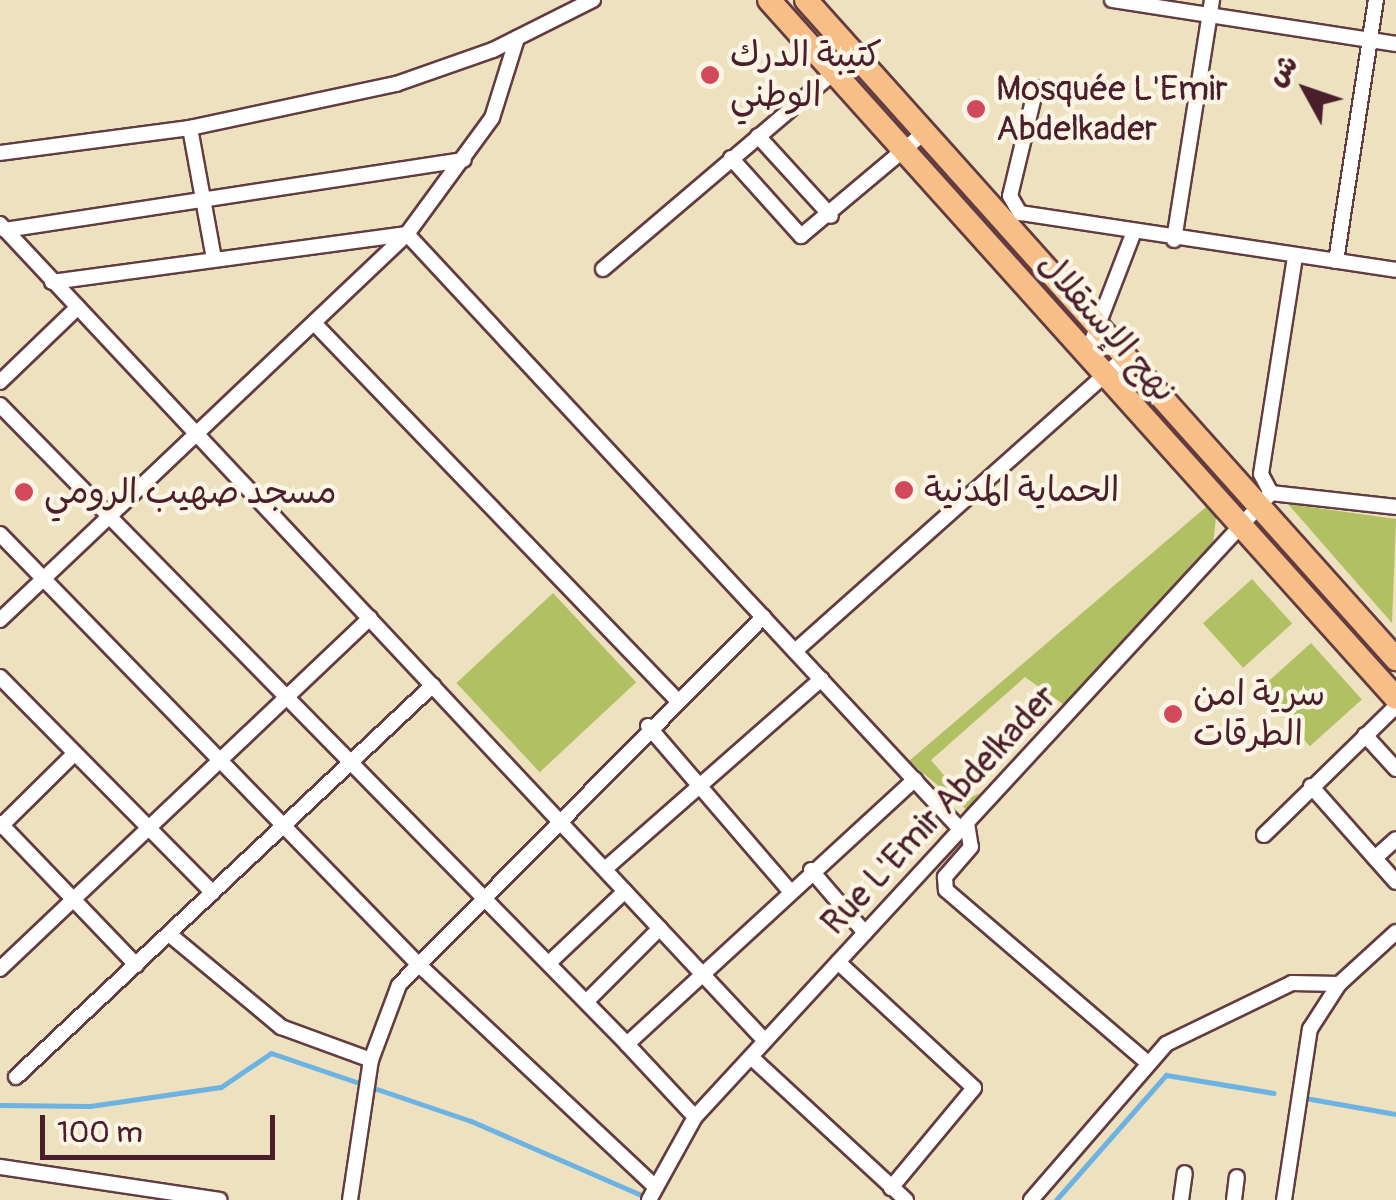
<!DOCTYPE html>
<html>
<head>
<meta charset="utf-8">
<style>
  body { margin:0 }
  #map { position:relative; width:1396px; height:1200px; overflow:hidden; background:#ede1bf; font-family:Pangolin,"Playpen Sans Arabic",sans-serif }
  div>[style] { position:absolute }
  .green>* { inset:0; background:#b0c063; transform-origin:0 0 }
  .stream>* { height:5px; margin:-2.5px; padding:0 2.5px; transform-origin:2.5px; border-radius:2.5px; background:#6cb2e3 }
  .roads { filter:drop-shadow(2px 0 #623c41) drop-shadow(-2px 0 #623c41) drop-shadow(0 2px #623c41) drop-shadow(0 -2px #623c41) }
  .street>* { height:14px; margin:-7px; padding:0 7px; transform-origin:7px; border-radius:7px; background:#fff }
  .primary>* { height:22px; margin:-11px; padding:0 11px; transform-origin:11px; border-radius:11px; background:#f7be88 }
  .dots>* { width:28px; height:28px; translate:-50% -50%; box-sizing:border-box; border:5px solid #fcf5e5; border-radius:50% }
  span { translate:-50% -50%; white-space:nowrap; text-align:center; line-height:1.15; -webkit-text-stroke:9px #fcf5e5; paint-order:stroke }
  .poi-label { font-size:35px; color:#4a1f2b }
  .left { translate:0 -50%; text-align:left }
  .street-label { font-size:35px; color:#4a1f2b }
  .north { position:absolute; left:1256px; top:40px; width:100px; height:100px; -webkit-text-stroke:8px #fcf5e5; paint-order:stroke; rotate:310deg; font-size:28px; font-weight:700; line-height:40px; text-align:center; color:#4a1f2b }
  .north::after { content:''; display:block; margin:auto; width:35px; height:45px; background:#4a1f2b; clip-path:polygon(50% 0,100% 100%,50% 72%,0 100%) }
  .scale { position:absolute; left:40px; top:1115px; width:235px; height:45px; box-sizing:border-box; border:5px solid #4a1f2b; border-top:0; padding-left:12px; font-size:30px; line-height:35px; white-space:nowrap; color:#4a1f2b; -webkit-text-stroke:8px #fcf5e5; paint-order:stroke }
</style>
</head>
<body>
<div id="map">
  <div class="green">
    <div style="clip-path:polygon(1288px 504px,1396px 519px,1392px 623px)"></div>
    <div style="clip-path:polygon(1206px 507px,1216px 517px,1213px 545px,1067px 707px,1025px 677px,931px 760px,965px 800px,980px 793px,967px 810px,909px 761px)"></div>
    <div style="left:1252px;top:579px;width:60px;height:66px;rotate:48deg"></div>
    <div style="left:553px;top:593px;width:122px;height:132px;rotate:47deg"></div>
    <div style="left:1311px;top:643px;width:76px;height:70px;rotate:48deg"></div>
  </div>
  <div class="stream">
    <div style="left:1305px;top:1098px;width:92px;rotate:10deg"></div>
    <div style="left:0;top:1105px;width:90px;rotate:0.6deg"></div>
    <div style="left:90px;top:1106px;width:132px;rotate:-8.3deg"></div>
    <div style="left:221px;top:1087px;width:60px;rotate:-34.2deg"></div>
    <div style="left:271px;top:1053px;width:211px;rotate:18.8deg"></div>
    <div style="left:471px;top:1121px;width:193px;rotate:23.5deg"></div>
    <div style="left:1056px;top:1200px;width:167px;rotate:-48.7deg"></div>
    <div style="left:1166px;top:1075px;width:109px;rotate:9.5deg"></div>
  </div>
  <div class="roads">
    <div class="street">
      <div style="left:1112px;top:0;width:287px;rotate:8.8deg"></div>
      <div style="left:1036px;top:88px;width:111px;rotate:103.5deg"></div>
      <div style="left:1010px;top:196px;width:20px;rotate:60deg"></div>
      <div style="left:1020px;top:213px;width:380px;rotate:8.6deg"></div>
      <div style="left:190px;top:128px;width:133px;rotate:79.6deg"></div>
      <div style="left:758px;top:136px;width:108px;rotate:47.6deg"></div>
      <div style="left:0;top:153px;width:192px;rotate:-7.5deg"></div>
      <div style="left:190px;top:128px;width:211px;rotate:-12.1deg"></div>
      <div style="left:396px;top:84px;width:103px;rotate:-19.3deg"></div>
      <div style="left:493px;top:50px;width:112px;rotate:-26.6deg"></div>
      <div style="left:731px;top:158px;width:105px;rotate:48.1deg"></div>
      <div style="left:801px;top:236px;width:162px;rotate:-40deg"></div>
      <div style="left:0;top:224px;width:1119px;rotate:46.88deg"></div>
      <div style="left:5px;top:230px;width:464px;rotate:-8.7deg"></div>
      <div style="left:1174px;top:240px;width:243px;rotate:-81deg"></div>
      <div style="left:1336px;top:261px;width:264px;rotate:-81.3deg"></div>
      <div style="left:603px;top:269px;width:302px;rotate:-40.4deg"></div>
      <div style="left:52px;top:282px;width:358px;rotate:-7.7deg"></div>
      <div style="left:407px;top:234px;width:812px;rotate:47.1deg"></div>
      <div style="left:315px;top:324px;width:521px;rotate:46.09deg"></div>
      <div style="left:1086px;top:356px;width:131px;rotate:-68.9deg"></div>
      <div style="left:0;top:382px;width:108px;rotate:-43.9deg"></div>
      <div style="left:0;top:405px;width:895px;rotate:45.54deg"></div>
      <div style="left:1271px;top:493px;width:21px;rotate:-118deg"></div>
      <div style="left:1261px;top:474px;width:221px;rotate:-81.1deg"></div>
      <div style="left:1271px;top:493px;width:126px;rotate:6.4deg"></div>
      <div style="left:0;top:534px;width:598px;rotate:45.81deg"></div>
      <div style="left:417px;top:963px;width:324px;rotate:43.2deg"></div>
      <div style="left:0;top:620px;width:561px;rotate:-43.48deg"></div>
      <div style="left:407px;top:234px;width:144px;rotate:-53.8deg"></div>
      <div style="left:492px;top:118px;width:84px;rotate:-72.6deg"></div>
      <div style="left:795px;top:651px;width:442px;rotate:-41.7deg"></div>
      <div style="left:0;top:677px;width:303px;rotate:45.4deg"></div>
      <div style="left:648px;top:726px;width:216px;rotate:49.3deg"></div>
      <div style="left:1365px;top:735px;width:46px;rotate:47.6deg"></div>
      <div style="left:1311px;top:786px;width:128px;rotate:48.5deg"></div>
      <div style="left:0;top:823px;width:197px;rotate:46.2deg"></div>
      <div style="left:967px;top:823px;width:24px;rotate:81deg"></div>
      <div style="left:971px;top:847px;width:40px;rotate:131deg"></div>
      <div style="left:945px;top:877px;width:13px;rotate:86deg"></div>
      <div style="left:946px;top:890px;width:267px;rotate:40.6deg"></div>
      <div style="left:0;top:827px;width:105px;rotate:-44.6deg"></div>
      <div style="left:1264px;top:835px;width:185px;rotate:-44.3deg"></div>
      <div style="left:1375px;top:858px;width:28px;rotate:-42deg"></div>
      <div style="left:605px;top:869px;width:288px;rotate:-41.3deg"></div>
      <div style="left:811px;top:870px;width:83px;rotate:49.4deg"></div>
      <div style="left:169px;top:934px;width:146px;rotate:39.7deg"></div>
      <div style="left:281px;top:1027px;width:96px;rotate:20.1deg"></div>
      <div style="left:550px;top:962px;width:103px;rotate:-43.4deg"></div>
      <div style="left:838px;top:962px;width:185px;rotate:42.8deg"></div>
      <div style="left:974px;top:1088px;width:130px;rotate:129.7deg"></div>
      <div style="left:0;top:969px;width:510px;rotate:-43.49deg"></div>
      <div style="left:587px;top:1001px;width:103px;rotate:-45deg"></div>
      <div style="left:751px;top:1057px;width:211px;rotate:42.7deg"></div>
      <div style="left:16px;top:1077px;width:572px;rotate:-43.23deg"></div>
      <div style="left:695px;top:1117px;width:100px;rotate:-133deg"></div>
      <div style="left:627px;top:1044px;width:391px;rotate:-42.6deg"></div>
      <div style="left:0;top:1167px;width:222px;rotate:8.5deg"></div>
      <div style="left:350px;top:1200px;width:142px;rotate:-81.5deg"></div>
      <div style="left:371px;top:1060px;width:80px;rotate:-69.5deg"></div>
      <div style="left:399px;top:985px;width:518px;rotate:-45.31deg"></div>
      <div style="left:649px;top:1200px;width:95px;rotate:-61deg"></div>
      <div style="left:695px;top:1117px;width:849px;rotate:-47.29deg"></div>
      <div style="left:1031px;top:1200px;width:206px;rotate:-49.1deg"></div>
      <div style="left:1166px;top:1044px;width:140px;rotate:-25.8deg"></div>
      <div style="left:1292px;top:983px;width:47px;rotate:1.2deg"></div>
      <div style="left:1181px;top:1200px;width:27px;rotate:-82deg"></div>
      <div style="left:1234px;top:1200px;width:23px;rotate:-83deg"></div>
      <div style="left:1284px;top:1200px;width:173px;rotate:-81.4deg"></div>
      <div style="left:1310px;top:1029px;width:54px;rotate:-57.2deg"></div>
      <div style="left:1339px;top:984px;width:77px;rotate:-42.4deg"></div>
    </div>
    <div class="primary">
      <div style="left:769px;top:0;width:938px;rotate:48.07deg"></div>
      <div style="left:806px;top:0;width:885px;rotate:48.16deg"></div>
    </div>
  </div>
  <div class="dots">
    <div style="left:710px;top:75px;background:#d1495b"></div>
    <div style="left:976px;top:109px;background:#d1495b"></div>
    <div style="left:904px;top:490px;background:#d1495b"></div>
    <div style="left:24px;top:492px;background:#d1495b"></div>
    <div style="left:1173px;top:714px;background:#d1495b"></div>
  </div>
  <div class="poi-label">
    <span class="left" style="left:730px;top:75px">كتيبة الدرك<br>الوطني</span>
    <span class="left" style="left:996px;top:109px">Mosquée L'Emir<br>Abdelkader</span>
    <span class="left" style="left:924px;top:490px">الحماية المدنية</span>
    <span class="left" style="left:44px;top:492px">مسجد صهيب الرومي</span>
    <span class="left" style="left:1193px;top:714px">سرية امن<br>الطرقات</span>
  </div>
  <div class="street-label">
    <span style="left:1107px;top:327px;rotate:48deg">نهج الإستقلال</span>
    <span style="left:939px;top:810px;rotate:-47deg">Rue L'Emir Abdelkader</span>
  </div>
  <div class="north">ش</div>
  <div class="scale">100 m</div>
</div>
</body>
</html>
